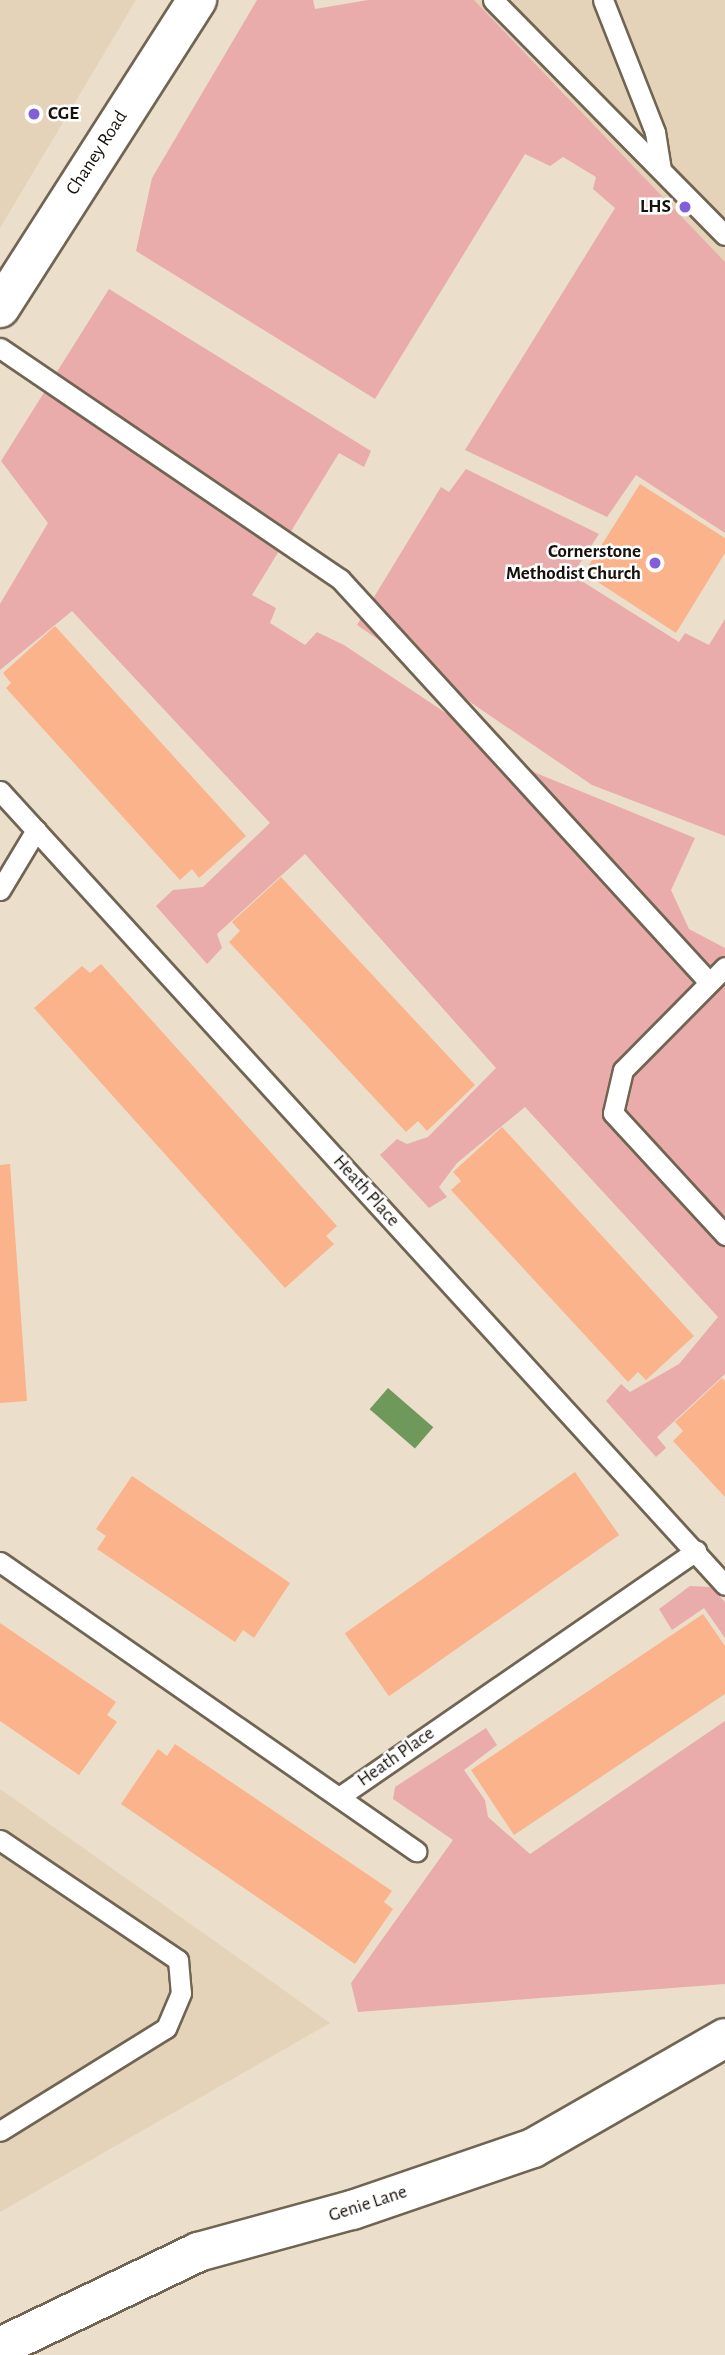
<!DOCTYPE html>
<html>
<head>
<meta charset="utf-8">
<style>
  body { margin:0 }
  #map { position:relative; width:725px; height:2355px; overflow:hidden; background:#ebdeca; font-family:"Alegreya Sans",sans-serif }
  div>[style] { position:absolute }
  .built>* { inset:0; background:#e4d3b9 }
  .green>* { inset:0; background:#e9acab }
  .water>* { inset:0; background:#6f995b; transform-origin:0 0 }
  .building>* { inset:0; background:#fbb38c; transform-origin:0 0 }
  .roads { filter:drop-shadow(2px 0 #706553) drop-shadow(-2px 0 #706553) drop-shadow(0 2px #706553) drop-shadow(0 -2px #706553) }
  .service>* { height:19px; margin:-9.5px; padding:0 9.5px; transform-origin:9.5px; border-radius:9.5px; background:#fff }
  .minor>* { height:38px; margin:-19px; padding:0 19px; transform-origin:19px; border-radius:19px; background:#fff }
  .tertiary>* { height:38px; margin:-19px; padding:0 19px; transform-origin:19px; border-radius:19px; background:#fff }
  .dots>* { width:19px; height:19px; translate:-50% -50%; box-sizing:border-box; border:4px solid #fff; border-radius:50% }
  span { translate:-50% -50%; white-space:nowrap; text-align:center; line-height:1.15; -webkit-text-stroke:5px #fff; paint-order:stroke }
  .poi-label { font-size:19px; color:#17120b; font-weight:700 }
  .left { translate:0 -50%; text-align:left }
  .right { translate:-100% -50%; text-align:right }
  .street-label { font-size:19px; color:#17120b }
</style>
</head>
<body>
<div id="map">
  <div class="built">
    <div style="clip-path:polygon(0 0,136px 0,0 228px)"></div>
    <div style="clip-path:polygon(463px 0,725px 0,725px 323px,563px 91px)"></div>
    <div style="clip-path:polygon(0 1789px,330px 2023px,0 2212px)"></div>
  </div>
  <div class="green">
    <div style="clip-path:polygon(257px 0,313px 0,315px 9px,368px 0,474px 0,725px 262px,725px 533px,636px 475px,607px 517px,465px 450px,615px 208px,593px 189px,596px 177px,563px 157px,550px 166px,525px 154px,375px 399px,136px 251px,152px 178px)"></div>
    <div style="clip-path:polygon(109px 289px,371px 451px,364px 467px,339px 453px,252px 595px,276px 608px,270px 623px,305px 645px,317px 632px,344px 645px,536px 773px,695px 838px,671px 890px,689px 929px,725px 948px,725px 1374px,657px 1437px,666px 1448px,656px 1457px,606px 1401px,621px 1384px,630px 1392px,679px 1364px,718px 1317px,525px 1107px,457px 1163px,439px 1187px,447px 1197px,429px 1208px,380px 1155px,397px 1139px,407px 1144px,428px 1137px,496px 1068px,305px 854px,217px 934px,222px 948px,207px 964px,156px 906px,173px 890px,203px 887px,270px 823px,72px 611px,0 670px,0 604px,48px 523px,1px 461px)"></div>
    <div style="clip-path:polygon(466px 469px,599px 534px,572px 575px,679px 642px,685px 633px,709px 645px,725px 619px,725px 836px,592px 785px,357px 625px,441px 487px,449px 492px)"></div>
    <div style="clip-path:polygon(690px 1586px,711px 1587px,725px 1602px,725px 1638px,704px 1608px,672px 1630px,659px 1609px)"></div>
    <div style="clip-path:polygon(725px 1721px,725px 1984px,358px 2012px,351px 1983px,453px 1840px,393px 1799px,395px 1787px,486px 1728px,497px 1745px,464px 1770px,485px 1800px,488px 1817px,530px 1854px)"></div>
  </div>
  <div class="water">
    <div style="left:388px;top:1388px;width:60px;height:28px;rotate:41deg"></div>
  </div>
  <div class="building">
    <div style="clip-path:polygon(640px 484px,725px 538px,725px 553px,676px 633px,584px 573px)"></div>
    <div style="clip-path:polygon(55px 626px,246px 836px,199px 878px,192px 869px,180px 880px,6px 688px,11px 683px,3px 673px)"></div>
    <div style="clip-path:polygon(281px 877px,475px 1085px,427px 1131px,418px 1121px,406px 1132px,229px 942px,240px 931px,232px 922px)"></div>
    <div style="clip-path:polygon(101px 964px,337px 1226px,326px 1236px,334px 1244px,285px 1288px,34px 1008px,82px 966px,90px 973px)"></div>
    <div style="clip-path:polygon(502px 1127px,694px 1336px,646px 1380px,638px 1372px,628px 1382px,451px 1190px,461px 1181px,453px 1172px)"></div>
    <div style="clip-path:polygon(10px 1164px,27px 1401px,0 1403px,0 1165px)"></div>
    <div style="clip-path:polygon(722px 1378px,725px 1381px,725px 1497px,673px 1441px,683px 1431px,675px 1422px)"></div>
    <div style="left:575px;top:1472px;width:77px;height:281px;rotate:55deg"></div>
    <div style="clip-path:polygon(132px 1476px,290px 1583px,254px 1638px,243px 1630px,235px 1642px,97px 1549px,106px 1536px,96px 1529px)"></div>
    <div style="clip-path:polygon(703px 1614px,725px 1646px,725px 1694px,514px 1835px,471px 1770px)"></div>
    <div style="clip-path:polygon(0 1623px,116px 1702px,107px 1715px,117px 1722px,79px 1775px,0 1721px)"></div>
    <div style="clip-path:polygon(175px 1744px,392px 1891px,384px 1902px,393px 1909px,355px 1964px,121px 1804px,158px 1749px,167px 1756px)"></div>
  </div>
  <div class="roads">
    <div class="service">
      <div style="left:493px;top:0;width:330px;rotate:45.4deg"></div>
      <div style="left:603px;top:0;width:142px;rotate:68.5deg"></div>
      <div style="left:655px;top:132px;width:38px;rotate:81deg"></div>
      <div style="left:0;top:348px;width:411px;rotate:34.2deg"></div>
      <div style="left:340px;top:579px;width:545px;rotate:47.53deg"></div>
      <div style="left:0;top:791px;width:1075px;rotate:47.6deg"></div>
      <div style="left:0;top:890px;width:70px;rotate:-59deg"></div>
      <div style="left:725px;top:967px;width:145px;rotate:134.7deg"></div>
      <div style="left:623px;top:1070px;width:44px;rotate:103.1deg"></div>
      <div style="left:613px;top:1113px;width:166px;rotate:47.4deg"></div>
      <div style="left:0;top:1562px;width:507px;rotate:34.79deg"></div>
      <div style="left:339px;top:1797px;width:434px;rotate:-34.6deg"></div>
      <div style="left:0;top:1840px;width:215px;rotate:34deg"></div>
      <div style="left:178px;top:1960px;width:33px;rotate:85deg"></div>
      <div style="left:181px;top:1993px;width:38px;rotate:113deg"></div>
      <div style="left:166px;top:2028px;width:195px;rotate:148.2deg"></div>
    </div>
    <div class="minor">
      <div style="left:0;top:2347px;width:220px;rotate:-25.6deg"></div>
      <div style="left:198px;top:2252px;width:160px;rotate:-15.3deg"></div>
      <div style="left:352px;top:2210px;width:191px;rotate:-18.9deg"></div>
      <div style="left:533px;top:2148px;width:221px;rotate:-29.8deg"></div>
    </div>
    <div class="tertiary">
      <div style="left:0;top:308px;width:366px;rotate:-57.4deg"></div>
    </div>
  </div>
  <div class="dots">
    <div style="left:34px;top:114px;background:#825ed8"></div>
    <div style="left:685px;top:207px;background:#825ed8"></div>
    <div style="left:655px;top:563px;background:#825ed8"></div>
  </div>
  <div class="poi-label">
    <span class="left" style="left:48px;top:114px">CGE</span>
    <span class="right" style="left:671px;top:207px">LHS</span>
    <span class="right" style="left:641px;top:563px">Cornerstone<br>Methodist Church</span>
  </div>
  <div class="street-label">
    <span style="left:97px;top:153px;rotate:-57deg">Chaney Road</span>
    <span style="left:366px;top:1191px;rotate:48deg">Heath Place</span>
    <span style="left:396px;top:1757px;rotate:-35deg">Heath Place</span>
    <span style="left:368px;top:2204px;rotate:-18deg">Genie Lane</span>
  </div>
</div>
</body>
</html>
